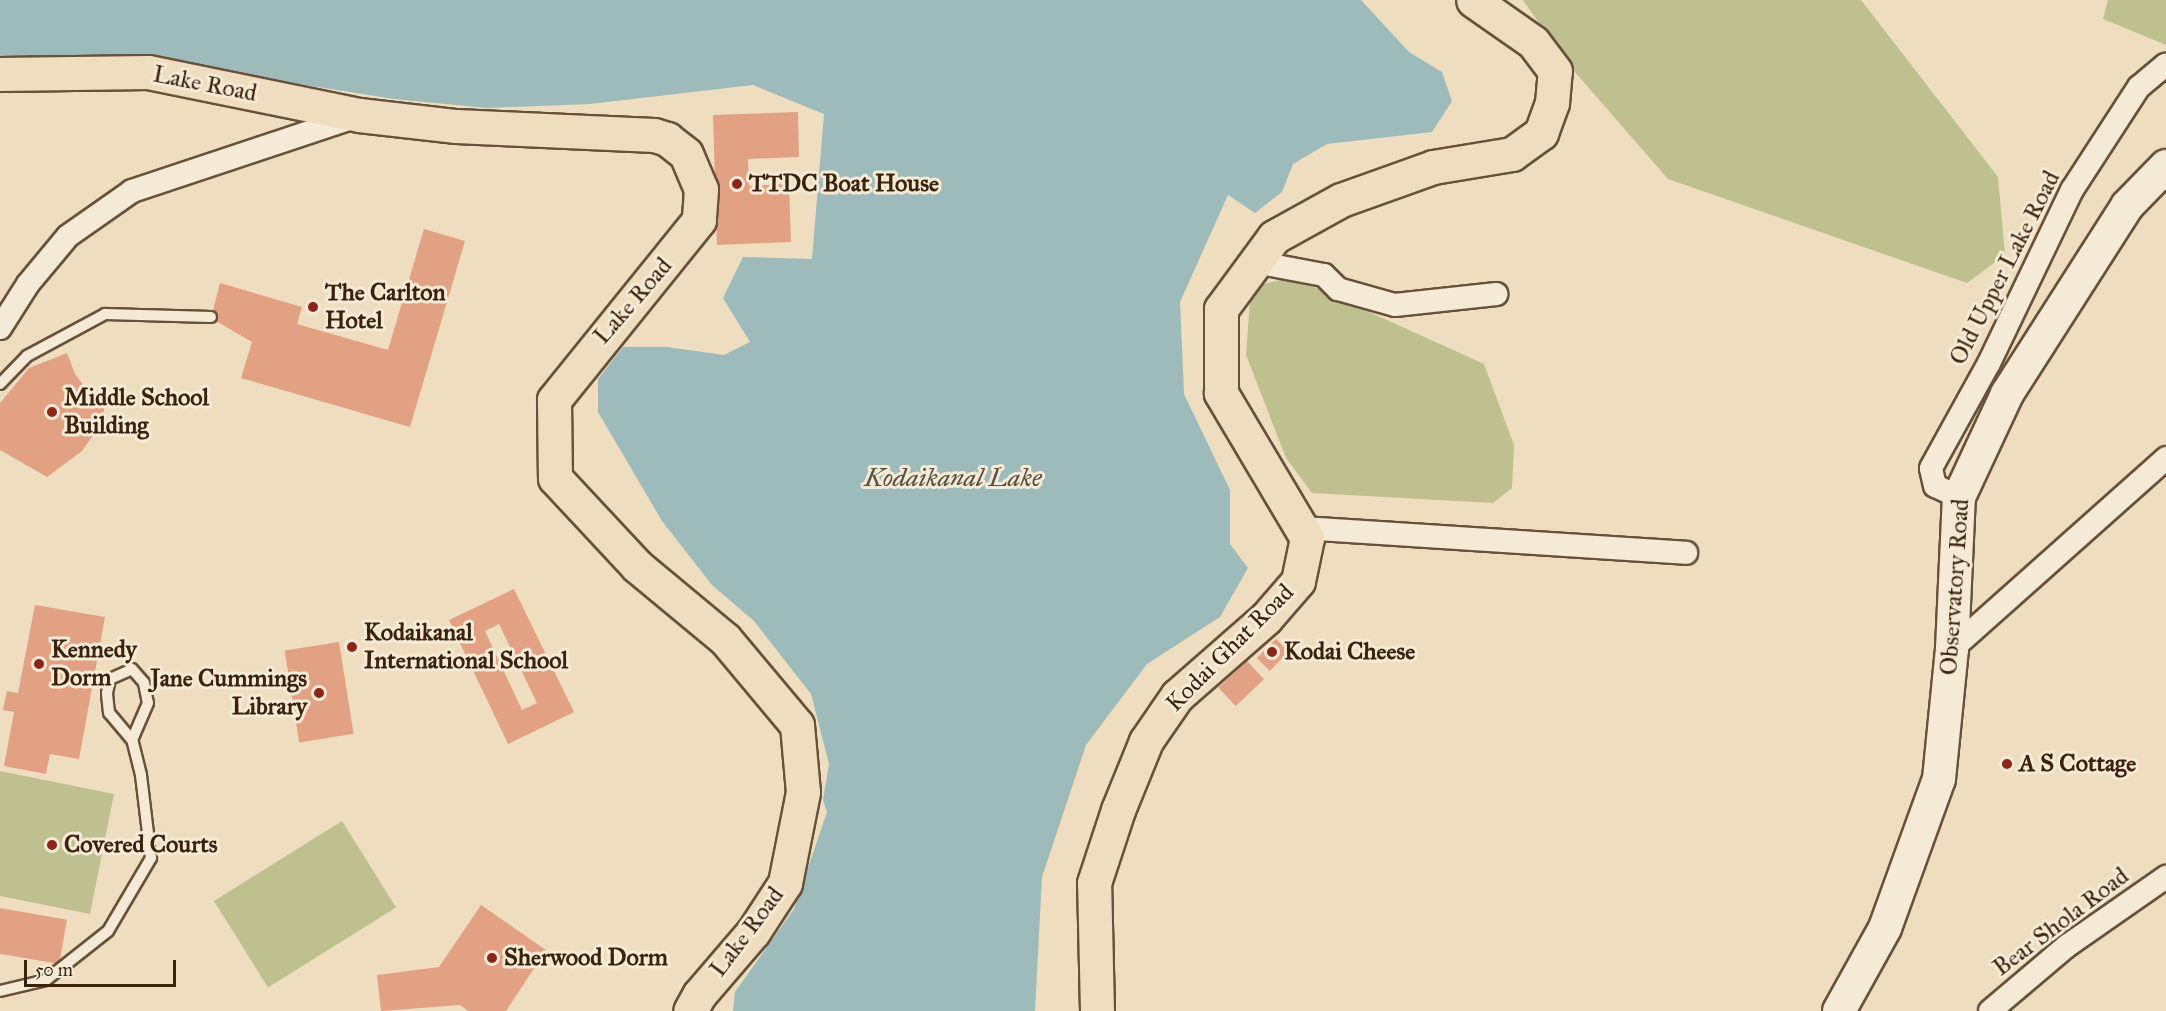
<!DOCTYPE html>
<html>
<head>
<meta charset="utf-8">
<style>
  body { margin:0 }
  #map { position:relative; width:2166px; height:1011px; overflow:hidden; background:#eedebf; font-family:"IM FELL Great Primer",serif }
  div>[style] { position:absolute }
  .green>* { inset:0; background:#bec08f; transform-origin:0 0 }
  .water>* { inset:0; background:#9cbbba }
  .building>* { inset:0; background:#e1a182; transform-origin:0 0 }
  .roads { filter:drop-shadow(2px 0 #68513a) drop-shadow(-2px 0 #68513a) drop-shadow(0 2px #68513a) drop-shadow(0 -2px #68513a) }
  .service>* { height:10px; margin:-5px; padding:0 5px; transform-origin:5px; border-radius:5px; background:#f4ead5 }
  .minor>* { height:22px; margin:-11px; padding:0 11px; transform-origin:11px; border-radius:11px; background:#f4ead5 }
  .secondary>* { height:32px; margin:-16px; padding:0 16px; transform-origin:16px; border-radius:16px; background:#f4ead5 }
  .primary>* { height:33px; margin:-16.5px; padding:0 16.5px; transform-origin:16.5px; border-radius:16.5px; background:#eedebf }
  .dots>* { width:16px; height:16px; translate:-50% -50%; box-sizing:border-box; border:3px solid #f4ead5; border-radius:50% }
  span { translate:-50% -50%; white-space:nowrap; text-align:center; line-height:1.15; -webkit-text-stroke:6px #f4ead5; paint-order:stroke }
  .street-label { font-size:24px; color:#3b220d }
  .poi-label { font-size:24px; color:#3b220d; font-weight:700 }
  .left { translate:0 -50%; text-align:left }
  .right { translate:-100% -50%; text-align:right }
  .water-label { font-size:26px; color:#585041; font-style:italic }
  .scale { position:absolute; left:24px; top:960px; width:152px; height:27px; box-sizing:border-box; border:3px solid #3b220d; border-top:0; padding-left:8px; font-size:18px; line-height:21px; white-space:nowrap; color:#3b220d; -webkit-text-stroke:4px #f4ead5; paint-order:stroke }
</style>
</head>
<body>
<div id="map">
  <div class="green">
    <div style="clip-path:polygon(1523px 0,1861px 0,1998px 177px,2005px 255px,1967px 283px,1668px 179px,1567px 63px)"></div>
    <div style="clip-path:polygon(2108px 0,2166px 0,2166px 45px,2103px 19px)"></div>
    <div style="clip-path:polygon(1292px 277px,1484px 364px,1514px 445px,1512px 488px,1493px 503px,1312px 493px,1286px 458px,1246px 355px,1251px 287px)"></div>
    <div style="clip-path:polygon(0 771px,114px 794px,90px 914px,0 896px)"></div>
    <div style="left:342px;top:821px;width:102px;height:151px;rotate:58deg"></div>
  </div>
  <div class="water">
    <div style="clip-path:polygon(0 0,1361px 0,1409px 52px,1442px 72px,1452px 101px,1432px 132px,1327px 144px,1293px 164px,1282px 192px,1255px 213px,1228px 195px,1180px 302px,1184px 394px,1230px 490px,1230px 544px,1248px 568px,1220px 617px,1147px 664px,1086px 745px,1042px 877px,1035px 1011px,733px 1011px,735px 992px,794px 909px,827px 812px,823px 800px,829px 764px,811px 694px,754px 621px,712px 585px,662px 521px,598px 412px,598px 379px,623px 347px,667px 347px,724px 355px,750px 342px,723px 298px,743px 257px,812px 259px,824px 114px,753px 85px,590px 104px,487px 108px,394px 99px,147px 60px,0 64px)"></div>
  </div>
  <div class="building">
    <div style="clip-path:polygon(798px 112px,799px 157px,748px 159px,749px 186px,789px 184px,791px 242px,717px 245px,713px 115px)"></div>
    <div style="clip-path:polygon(424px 229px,465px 241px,410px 427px,241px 378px,252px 342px,211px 318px,220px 283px,302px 307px,297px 324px,388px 350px)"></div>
    <div style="clip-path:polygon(67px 353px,75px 374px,87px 390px,106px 398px,102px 422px,82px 451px,47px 477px,0 450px,0 403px,29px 368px)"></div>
    <div style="clip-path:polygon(evenodd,514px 589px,574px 712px,508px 744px,449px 620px,514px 589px,499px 624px,537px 703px,522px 710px,485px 631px,499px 624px)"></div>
    <div style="clip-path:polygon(35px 605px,105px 617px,79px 759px,50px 754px,46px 774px,4px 766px,14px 712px,3px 710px,7px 691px,18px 693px)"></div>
    <div style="left:1276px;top:639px;width:18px;height:27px;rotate:45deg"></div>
    <div style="left:339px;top:642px;width:93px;height:55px;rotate:81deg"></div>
    <div style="left:1247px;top:661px;width:25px;height:39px;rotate:47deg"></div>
    <div style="clip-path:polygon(481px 905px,546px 950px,506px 1011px,468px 1011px,460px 1005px,381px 1011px,377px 975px,439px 967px)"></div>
    <div style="left:0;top:908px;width:68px;height:45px;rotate:10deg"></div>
  </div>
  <div class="roads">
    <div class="service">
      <div style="left:0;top:384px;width:39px;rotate:-46deg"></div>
      <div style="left:27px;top:356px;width:89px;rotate:-28.3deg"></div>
      <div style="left:105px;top:314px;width:106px;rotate:1.6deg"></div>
      <div style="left:0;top:991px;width:47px;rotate:-13.4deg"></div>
      <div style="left:46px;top:980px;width:79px;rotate:-38.3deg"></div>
      <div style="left:108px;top:931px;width:85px;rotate:-59.5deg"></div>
      <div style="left:151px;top:858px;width:84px;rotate:-96.9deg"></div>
      <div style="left:141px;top:775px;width:36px;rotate:-104deg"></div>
      <div style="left:132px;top:740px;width:35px;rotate:-130deg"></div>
      <div style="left:109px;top:713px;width:20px;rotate:-96deg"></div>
      <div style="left:107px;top:693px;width:14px;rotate:-78deg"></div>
      <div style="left:110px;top:679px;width:24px;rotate:-24deg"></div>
      <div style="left:132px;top:669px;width:18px;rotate:49deg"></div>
      <div style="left:144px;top:683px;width:20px;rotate:79deg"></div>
      <div style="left:148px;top:703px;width:40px;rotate:113.4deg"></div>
    </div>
    <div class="minor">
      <div style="left:1255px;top:262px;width:70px;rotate:10.7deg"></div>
      <div style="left:1324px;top:275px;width:20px;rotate:45deg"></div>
      <div style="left:1338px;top:289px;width:59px;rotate:15.7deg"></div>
      <div style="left:1395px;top:305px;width:102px;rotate:-6.2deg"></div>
      <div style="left:0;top:328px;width:52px;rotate:-57.5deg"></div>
      <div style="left:28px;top:284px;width:62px;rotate:-50.2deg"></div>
      <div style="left:68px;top:236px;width:78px;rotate:-35.1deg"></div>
      <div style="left:132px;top:191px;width:237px;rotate:-18.4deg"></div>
      <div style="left:1959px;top:497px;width:26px;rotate:-155deg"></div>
      <div style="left:1935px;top:486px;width:18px;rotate:-103deg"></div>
      <div style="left:1931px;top:468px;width:120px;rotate:-61.1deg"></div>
      <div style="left:1989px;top:363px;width:192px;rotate:-64.4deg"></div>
      <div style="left:2072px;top:190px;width:123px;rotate:-57deg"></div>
      <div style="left:2139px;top:87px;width:35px;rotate:-40deg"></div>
      <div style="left:1302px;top:528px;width:385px;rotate:3.7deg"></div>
      <div style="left:1952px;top:649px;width:287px;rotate:-41.7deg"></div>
      <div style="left:1990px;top:1011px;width:101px;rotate:-40.2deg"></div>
      <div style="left:2067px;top:946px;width:121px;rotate:-34.9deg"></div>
    </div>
    <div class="secondary">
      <div style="left:1839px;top:1011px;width:95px;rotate:-61deg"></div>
      <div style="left:1885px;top:928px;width:158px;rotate:-70.1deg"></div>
      <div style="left:1939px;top:779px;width:131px;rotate:-84.3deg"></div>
      <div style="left:1952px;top:649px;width:152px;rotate:-87.4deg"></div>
      <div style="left:1959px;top:497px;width:114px;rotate:-65deg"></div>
      <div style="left:2007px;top:394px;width:223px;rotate:-57.4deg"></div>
      <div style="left:2127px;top:206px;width:56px;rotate:-45.7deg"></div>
    </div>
    <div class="primary">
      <div style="left:0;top:74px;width:148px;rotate:-0.8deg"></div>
      <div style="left:148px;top:72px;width:215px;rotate:11.5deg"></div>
      <div style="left:359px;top:115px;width:98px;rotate:6.5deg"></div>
      <div style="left:456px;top:126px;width:198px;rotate:2.6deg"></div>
      <div style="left:654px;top:135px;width:14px;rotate:17deg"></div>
      <div style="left:667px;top:139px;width:24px;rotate:38deg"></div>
      <div style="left:686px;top:154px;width:38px;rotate:67deg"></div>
      <div style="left:701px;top:189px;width:31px;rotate:94deg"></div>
      <div style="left:699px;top:220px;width:231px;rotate:128.9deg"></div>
      <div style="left:554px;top:400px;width:78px;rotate:89.3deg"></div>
      <div style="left:555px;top:478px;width:120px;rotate:47deg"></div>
      <div style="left:637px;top:566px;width:114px;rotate:39.7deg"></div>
      <div style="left:725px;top:639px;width:112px;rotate:50.1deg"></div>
      <div style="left:797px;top:725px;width:67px;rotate:84.9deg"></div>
      <div style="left:803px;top:792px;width:93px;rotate:101.2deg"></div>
      <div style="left:785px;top:883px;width:59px;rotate:123.1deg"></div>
      <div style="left:753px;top:932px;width:83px;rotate:130.6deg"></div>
      <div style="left:699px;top:995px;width:18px;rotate:119deg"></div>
      <div style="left:1097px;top:1011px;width:128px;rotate:-91.3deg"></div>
      <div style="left:1094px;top:883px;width:77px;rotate:-71.8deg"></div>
      <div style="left:1118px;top:810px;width:74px;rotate:-67.9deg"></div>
      <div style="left:1146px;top:741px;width:55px;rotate:-55.4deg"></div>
      <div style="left:1177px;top:696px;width:118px;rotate:-41.2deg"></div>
      <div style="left:1266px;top:618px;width:49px;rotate:-49.1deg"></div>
      <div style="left:1298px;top:581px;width:44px;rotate:-78.2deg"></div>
      <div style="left:1307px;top:538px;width:169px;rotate:-120.7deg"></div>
      <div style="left:1221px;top:393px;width:84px;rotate:-90deg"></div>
      <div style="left:1221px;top:309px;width:89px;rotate:-53.6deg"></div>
      <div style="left:1274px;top:237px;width:77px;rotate:-28.9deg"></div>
      <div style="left:1341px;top:200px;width:98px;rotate:-19.7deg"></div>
      <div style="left:1433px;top:167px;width:80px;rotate:-9.3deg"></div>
      <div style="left:1512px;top:154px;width:36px;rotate:-36deg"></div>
      <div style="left:1541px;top:133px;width:32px;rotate:-70deg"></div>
      <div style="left:1552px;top:103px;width:32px;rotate:-85deg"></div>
      <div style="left:1555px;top:71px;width:36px;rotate:-127deg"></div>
      <div style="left:1533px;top:42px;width:73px;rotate:-145deg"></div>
    </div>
  </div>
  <div class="dots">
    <div style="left:737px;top:184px;background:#8f2418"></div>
    <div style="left:313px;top:307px;background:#8f2418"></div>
    <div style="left:52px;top:412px;background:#8f2418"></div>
    <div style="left:352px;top:647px;background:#8f2418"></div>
    <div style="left:1272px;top:652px;background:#8f2418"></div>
    <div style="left:39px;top:664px;background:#8f2418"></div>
    <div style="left:319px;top:693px;background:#8f2418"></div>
    <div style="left:2007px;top:764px;background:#8f2418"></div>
    <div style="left:52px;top:845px;background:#8f2418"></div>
    <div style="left:492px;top:958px;background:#8f2418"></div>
  </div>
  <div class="street-label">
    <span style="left:205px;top:84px;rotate:11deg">Lake Road</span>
    <span style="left:2005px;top:268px;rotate:-63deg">Old Upper Lake Road</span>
    <span style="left:633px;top:301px;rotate:-49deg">Lake Road</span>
    <span style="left:1955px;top:587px;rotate:-86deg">Observatory Road</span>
    <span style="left:1230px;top:648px;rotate:-45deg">Kodai Ghat Road</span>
    <span style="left:2061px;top:922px;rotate:-37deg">Bear Shola Road</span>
    <span style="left:747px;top:932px;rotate:-53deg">Lake Road</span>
  </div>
  <div class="poi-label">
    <span class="left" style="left:749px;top:184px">TTDC Boat House</span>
    <span class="left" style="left:325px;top:307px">The Carlton<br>Hotel</span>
    <span class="left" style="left:64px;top:412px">Middle School<br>Building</span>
    <span class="left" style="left:364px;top:647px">Kodaikanal<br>International School</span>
    <span class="left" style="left:51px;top:664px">Kennedy<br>Dorm</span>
    <span class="left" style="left:1284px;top:652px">Kodai Cheese</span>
    <span class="right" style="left:307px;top:693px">Jane Cummings<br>Library</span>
    <span class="left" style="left:2019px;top:764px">A S Cottage</span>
    <span class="left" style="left:64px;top:845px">Covered Courts</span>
    <span class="left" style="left:504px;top:958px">Sherwood Dorm</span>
  </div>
  <div class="water-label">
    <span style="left:953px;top:478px">Kodaikanal Lake</span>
  </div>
  <div class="scale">50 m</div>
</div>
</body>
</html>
